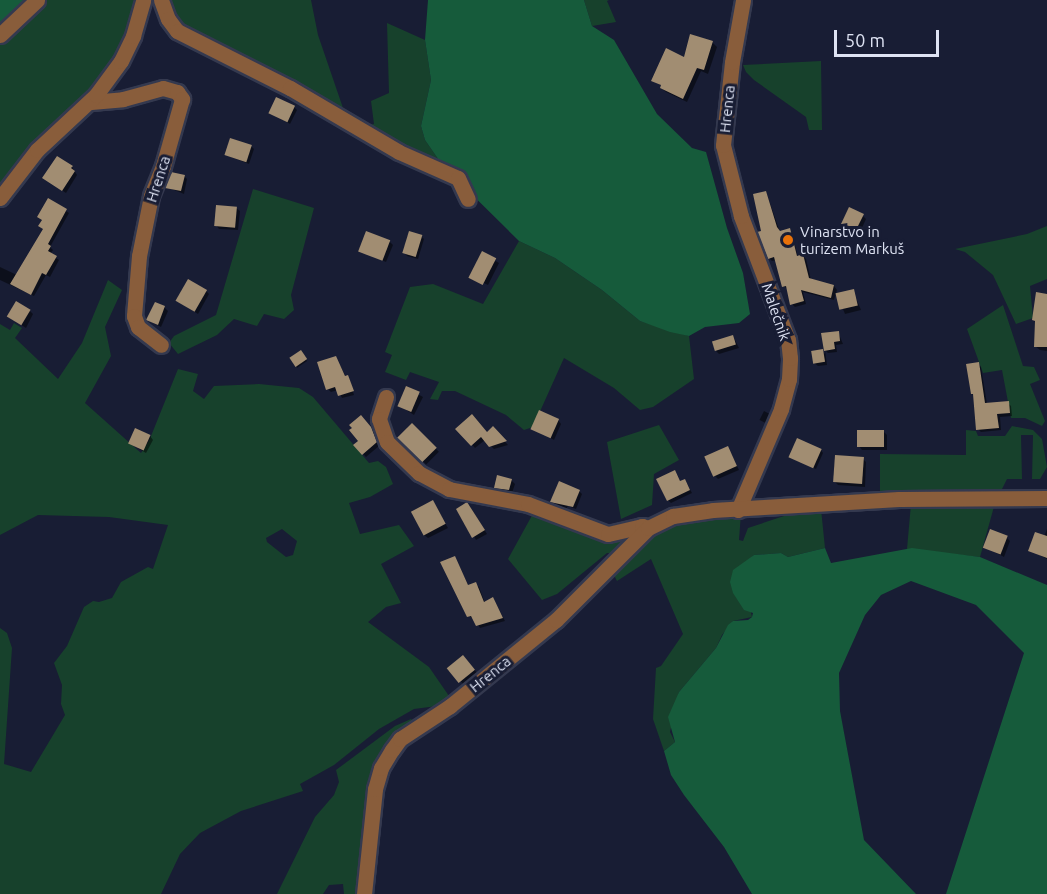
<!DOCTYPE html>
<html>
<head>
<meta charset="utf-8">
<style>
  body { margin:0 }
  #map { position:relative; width:1047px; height:894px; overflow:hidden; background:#181d34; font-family:Ubuntu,sans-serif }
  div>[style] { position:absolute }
  .green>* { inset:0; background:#17412c }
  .forest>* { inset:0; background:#165b3b }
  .shadow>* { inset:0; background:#0007; transform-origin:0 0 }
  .building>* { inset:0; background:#a18d72; transform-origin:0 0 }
  .roads { filter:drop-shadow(2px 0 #34394f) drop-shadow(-2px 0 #34394f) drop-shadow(0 2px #34394f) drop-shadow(0 -2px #34394f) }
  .minor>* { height:15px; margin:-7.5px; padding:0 7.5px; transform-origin:7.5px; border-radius:7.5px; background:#895d3b }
  .dots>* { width:16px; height:16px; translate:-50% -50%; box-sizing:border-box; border:3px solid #181d34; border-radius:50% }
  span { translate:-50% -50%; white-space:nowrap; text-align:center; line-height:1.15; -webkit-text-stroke:6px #181d34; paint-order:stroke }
  .street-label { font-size:15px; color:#dee3f3 }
  .poi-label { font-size:15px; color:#dee3f3 }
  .left { translate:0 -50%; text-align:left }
  .scale { position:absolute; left:834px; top:30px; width:105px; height:27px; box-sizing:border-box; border:3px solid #dee3f3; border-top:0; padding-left:8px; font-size:18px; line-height:21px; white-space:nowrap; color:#dee3f3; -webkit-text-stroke:4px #181d34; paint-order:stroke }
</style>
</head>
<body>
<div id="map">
  <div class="green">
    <div style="clip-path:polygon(41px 0,137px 0,118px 52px,99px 83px,0 187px,0 37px)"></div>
    <div style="clip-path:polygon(166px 0,311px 0,318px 35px,343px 108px,369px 125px,374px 124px,371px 101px,389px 93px,387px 23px,425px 40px,431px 80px,421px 126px,425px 140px,443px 166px,425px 161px,175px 23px)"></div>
    <div style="clip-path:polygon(584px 0,609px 0,607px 1px,616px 22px,592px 26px)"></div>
    <div style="clip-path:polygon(821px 61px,822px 130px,809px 130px,806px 117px,754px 80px,746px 72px,743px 65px)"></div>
    <div style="clip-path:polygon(253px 189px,314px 208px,291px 295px,294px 310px,284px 319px,264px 314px,257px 326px,234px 319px,217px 335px,178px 354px,169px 343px,174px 336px,216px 315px)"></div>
    <div style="clip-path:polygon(1047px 226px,1047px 279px,1030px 286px,1033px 318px,1016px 324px,993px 275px,965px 252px,955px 249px,1027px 234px)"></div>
    <div style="clip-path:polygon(519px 241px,555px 258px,602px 290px,640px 321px,689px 336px,694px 379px,653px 407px,640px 410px,614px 388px,564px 358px,533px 427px,524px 430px,506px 415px,455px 391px,442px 391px,438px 400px,430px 399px,439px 382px,410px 372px,406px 380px,385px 372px,392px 355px,385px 352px,410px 287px,433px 284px,483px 304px)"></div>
    <div style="clip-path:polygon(evenodd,108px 280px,122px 290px,105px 327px,111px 356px,85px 403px,141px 453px,149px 441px,178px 369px,198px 374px,193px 391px,204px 399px,214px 386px,259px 384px,299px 388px,313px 397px,369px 463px,378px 461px,386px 467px,393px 484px,370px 497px,349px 503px,360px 534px,399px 525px,414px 546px,381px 564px,401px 603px,386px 607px,368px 622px,429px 667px,449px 696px,437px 706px,414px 709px,379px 729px,334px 765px,300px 784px,303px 791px,241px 811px,200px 833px,180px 854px,161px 894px,0 894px,0 628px,7px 633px,12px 648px,4px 764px,31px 772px,65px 715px,61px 704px,62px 685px,54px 663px,67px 646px,84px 607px,93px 601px,99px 602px,112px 598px,121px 582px,148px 567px,153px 569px,168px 525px,109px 517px,38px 515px,0 535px,0 324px,10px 330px,14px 323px,22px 328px,15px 338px,58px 379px,82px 343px,108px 280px,282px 529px,297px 541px,293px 555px,286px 557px,267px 542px,266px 538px,282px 529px)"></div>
    <div style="clip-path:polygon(1003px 305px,1023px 366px,1034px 367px,1040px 380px,1030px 384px,1045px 421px,1042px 426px,1025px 418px,1011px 418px,1002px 370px,983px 373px,967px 329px)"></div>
    <div style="clip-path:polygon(659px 425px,679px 460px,654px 474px,652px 505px,621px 519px,607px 442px)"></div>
    <div style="clip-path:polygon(1012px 426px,1033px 430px,1042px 439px,1047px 467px,1040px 479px,1032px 479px,1033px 435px,1021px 435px,1022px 479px,1007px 479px,999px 495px,880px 495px,880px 454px,966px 455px,966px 430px,976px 431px,978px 436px,1005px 436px)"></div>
    <div style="clip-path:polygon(995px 503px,980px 557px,907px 549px,911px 504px)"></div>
    <div style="clip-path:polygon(821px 509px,825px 548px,788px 557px,781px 553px,754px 555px,741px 567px,752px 617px,733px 621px,722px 635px,716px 648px,679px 692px,670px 732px,675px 742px,664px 751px,653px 719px,656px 668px,661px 666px,683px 634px,651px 559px,617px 581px,611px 569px,652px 533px,668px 523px,741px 513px,739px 540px,743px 541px,748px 528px,793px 513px)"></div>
    <div style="clip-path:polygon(535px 510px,608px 538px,638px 529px,614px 554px,607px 553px,557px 594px,542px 600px,508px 559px)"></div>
    <div style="clip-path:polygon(411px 719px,414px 722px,397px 732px,385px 747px,367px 804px,358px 894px,344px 894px,343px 884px,329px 885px,323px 894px,277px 894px,315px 817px,334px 795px,339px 782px,336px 770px,395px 726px)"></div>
  </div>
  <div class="forest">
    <div style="clip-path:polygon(0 0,31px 0,0 28px)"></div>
    <div style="clip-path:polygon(428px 0,584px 0,592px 26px,614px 40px,657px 114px,692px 148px,706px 152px,727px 228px,743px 273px,750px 314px,739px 323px,705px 327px,689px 336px,670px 332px,640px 321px,602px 290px,555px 258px,519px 241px,443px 166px,425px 140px,421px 126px,431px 80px,425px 40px)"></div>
    <div style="clip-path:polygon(825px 548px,831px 563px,912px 548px,980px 557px,1047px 585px,1047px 894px,946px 894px,1024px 653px,976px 605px,911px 581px,881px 595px,865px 615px,839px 673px,840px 711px,864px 840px,916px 894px,752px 894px,724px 847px,684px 795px,671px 775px,664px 751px,675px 742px,668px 717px,679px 692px,716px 648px,728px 625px,733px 621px,748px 620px,752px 617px,753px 613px,744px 610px,733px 593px,730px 582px,733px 570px,754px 555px,781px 553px,788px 557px)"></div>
  </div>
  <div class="shadow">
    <div style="clip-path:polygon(712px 42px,717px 47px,708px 74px,701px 71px,687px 102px,666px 92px,661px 88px,667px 89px,653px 80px)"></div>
    <div style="clip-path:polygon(294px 107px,297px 110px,290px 124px,270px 112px)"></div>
    <div style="clip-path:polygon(251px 146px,254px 149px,249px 164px,226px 155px)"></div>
    <div style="clip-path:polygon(57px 158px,72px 167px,77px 175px,66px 193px,48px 181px)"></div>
    <div style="clip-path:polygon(184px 176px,187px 179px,184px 194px,167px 187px)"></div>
    <div style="clip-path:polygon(766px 192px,780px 232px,789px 230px,792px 233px,798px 257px,803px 256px,806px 259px,811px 280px,834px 286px,837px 290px,834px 300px,803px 292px,806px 304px,795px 307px,792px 304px,788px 289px,783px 286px,777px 260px,772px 261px,769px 258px,763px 232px)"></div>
    <div style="clip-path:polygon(48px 200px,69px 213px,50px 247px,53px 250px,50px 254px,59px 260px,50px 277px,46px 275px,34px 296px,0 280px,0 267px,17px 275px,44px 230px,40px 226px)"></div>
    <div style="clip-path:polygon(236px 208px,240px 211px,238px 230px,219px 229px,216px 225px)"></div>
    <div style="clip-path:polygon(863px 216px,866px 219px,861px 230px,856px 228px,855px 230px,843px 223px)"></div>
    <div style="clip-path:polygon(421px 236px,424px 239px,418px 259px,407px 256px,404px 252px)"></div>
    <div style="clip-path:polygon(389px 241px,393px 245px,386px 262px,360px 251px)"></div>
    <div style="clip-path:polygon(482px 253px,499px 263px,488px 285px,473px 278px)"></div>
    <div style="clip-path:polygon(206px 291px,209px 294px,198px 314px,178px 301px)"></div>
    <div style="clip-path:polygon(853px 291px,861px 310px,845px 314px,837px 295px)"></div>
    <div style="clip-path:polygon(1047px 295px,1047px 351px,1040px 350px,1035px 346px,1037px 323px,1033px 320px)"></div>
    <div style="clip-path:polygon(164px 307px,168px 311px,161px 327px,148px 320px)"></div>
    <div style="clip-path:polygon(30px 311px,33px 314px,26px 328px,9px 317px)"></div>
    <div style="clip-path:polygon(838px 332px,843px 344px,836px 345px,837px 352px,828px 353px,825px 350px,827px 365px,818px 366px,814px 363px,822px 351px,825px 354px,823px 334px)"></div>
    <div style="clip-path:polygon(733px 336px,739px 348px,719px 354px,716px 351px)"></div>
    <div style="left:301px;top:352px;width:11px;height:12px;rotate:56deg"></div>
    <div style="clip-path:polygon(335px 357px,346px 377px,349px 378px,354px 395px,342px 398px,338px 390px,331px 392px,328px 389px)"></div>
    <div style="clip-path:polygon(978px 364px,981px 367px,987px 404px,1008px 403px,1011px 406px,1012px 416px,1000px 417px,1001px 430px,981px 432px,978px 429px,975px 396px,972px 394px)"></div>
    <div style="clip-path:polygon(407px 388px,423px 397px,414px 415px,400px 406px)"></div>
    <div style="left:764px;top:411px;width:7px;height:10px;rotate:27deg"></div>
    <div style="clip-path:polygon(360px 417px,374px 432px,379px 446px,366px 457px,355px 445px,360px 441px,354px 428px)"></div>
    <div style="clip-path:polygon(558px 420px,561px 424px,554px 440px,533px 428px)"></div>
    <div style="left:412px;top:425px;width:38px;height:18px;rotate:45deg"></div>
    <div style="clip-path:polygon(493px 428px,508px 445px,494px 449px,485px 440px,475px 448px,458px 429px,487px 433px)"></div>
    <div style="clip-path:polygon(884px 432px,887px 435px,887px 450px,862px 450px,859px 446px)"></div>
    <div style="clip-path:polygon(150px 436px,153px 440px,146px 453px,129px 443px)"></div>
    <div style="clip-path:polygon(728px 448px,739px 470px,718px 479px,715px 476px)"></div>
    <div style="clip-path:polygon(821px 450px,823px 453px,816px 469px,794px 459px)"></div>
    <div style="clip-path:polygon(863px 459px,866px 462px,865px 487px,838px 485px,835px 482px)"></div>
    <div style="clip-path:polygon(675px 472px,681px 483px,684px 481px,687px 484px,692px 493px,671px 503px,668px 500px)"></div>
    <div style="clip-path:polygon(511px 480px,515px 484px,512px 493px,495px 487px)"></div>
    <div style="clip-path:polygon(579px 491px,582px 494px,576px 509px,568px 506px,566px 509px,552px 502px)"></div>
    <div style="clip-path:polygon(433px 502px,448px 528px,428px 538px,424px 535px)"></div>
    <div style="clip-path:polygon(469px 505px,487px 534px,476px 540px,458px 509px)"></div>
    <div style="clip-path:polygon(1047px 529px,1047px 559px,1030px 550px,1044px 537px)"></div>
    <div style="clip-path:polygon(1007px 538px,1010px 541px,1004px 557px,985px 547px)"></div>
    <div style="clip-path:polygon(455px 558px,469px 587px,475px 584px,479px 587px,485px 603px,493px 599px,505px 621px,480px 628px,474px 619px,469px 616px)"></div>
    <div style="clip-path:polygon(466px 660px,478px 674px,464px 685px,449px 668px)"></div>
  </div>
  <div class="building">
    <div style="clip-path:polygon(690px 34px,713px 41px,704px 70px,697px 68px,683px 99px,660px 88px,661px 85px,651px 81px,666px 48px,684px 57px)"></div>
    <div style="left:276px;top:97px;width:21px;height:18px;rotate:25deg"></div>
    <div style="left:230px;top:138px;width:23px;height:18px;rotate:18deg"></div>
    <div style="clip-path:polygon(57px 156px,73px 166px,71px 168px,75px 171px,62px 191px,42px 178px)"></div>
    <div style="clip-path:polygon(171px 172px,185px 175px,181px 191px,165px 188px)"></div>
    <div style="clip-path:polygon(766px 191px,777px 227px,780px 231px,790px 228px,797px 256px,803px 254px,809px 278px,834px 285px,831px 298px,801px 290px,804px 301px,790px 305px,786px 286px,782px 287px,774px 257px,768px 259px,757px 232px,761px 231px,753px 194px)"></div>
    <div style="clip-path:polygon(48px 198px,67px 209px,48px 244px,51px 246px,48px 251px,57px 256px,46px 275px,42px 273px,31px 295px,10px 284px,43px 229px,38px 226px,42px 220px,37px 217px)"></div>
    <div style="left:216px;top:205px;width:21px;height:21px;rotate:5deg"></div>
    <div style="clip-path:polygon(849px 207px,864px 214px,857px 228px,841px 224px)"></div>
    <div style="left:366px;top:231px;width:26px;height:22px;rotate:21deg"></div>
    <div style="left:409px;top:231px;width:14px;height:23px;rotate:17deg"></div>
    <div style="left:482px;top:251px;width:16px;height:30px;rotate:27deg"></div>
    <div style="left:188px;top:279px;width:22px;height:25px;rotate:30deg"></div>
    <div style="left:854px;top:289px;width:17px;height:19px;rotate:77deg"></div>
    <div style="clip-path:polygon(1036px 292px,1047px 294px,1047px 347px,1034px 347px,1035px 321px,1032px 320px)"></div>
    <div style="left:16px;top:301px;width:17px;height:18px;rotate:31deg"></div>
    <div style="clip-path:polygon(155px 302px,165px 306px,158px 325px,146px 320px)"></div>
    <div style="clip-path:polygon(839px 331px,840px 341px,834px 342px,835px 349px,824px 351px,821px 333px)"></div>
    <div style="left:733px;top:335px;width:10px;height:22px;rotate:73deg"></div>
    <div style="left:823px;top:349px;width:13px;height:12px;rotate:81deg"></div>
    <div style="left:301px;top:350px;width:11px;height:14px;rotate:56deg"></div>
    <div style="clip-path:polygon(336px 356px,345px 376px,348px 375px,354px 391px,338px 396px,335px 387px,326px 390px,317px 362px)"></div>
    <div style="clip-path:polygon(979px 362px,985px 403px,1009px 401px,1010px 413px,997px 414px,999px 428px,976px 430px,973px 394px,971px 394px,966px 364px)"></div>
    <div style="left:406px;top:386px;width:15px;height:22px;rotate:23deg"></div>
    <div style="left:539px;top:410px;width:22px;height:21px;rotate:24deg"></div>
    <div style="clip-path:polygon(472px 414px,487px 432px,493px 426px,507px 441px,489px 447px,481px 437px,471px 446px,455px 429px)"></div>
    <div style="clip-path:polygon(361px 415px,371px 427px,377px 442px,362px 455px,353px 445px,358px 441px,349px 430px,352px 428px,349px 425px)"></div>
    <div style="left:412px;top:423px;width:35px;height:21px;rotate:45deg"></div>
    <div style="left:135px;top:428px;width:17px;height:17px;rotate:24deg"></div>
    <div style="left:857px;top:430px;width:27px;height:17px"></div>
    <div style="left:797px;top:438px;width:27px;height:21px;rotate:24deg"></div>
    <div style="left:728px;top:446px;width:22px;height:26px;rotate:66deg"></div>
    <div style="left:835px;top:455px;width:29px;height:27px;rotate:4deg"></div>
    <div style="clip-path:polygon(675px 470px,680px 481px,685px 479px,690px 490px,667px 501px,656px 479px)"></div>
    <div style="clip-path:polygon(497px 475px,512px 479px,509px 490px,494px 488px)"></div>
    <div style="clip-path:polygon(559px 481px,580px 490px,573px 507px,550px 502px)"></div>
    <div style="left:433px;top:500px;width:27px;height:25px;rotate:62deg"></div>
    <div style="clip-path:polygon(467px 502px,485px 530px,472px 538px,456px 509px)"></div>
    <div style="left:990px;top:529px;width:19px;height:20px;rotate:21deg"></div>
    <div style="clip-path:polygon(1035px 532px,1047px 536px,1047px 558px,1028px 551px)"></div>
    <div style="clip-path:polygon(455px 556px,468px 585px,476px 582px,484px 602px,493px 597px,503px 618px,476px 626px,471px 616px,467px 617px,440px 562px)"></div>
    <div style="left:463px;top:655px;width:19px;height:21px;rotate:51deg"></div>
  </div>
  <div class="roads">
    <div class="minor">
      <div style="left:161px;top:0;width:20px;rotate:70deg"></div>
      <div style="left:168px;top:19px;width:15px;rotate:53deg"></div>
      <div style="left:177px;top:31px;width:127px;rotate:26.8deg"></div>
      <div style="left:290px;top:88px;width:126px;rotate:30.4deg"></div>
      <div style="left:399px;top:152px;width:64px;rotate:23.8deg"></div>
      <div style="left:458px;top:178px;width:23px;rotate:65deg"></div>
      <div style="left:0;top:35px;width:51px;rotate:-43.4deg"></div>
      <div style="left:91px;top:102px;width:32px;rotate:-5deg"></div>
      <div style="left:123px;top:99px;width:41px;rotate:-15.4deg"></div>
      <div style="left:163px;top:88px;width:15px;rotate:16deg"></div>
      <div style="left:177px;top:92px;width:9px;rotate:54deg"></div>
      <div style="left:182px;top:99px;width:70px;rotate:105.8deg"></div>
      <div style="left:163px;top:166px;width:32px;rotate:112deg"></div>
      <div style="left:151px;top:196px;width:61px;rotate:101.3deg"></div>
      <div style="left:139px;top:256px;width:60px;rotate:94.8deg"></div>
      <div style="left:134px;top:316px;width:12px;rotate:70deg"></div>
      <div style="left:138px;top:327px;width:29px;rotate:38deg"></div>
      <div style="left:0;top:198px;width:61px;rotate:-52.4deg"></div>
      <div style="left:37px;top:150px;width:81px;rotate:-43deg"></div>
      <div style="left:96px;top:95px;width:42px;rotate:-53.7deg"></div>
      <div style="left:121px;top:61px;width:28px;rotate:-64deg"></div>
      <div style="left:133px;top:36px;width:37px;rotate:-74deg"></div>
      <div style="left:386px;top:397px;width:23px;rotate:108deg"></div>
      <div style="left:379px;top:419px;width:24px;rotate:71deg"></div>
      <div style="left:387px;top:442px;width:45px;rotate:44.1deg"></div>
      <div style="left:419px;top:473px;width:34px;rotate:28deg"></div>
      <div style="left:449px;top:489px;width:80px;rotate:10.8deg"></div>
      <div style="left:528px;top:504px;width:85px;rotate:20.6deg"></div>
      <div style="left:608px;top:534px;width:35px;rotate:-13deg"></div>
      <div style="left:642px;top:526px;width:6px;rotate:18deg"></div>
      <div style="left:738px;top:510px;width:110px;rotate:-66.9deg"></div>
      <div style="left:781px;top:409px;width:31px;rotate:-75deg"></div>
      <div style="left:789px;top:379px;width:21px;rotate:-87deg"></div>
      <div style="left:790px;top:358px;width:18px;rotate:-96deg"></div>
      <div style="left:788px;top:340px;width:133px;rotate:-110.8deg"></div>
      <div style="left:741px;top:216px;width:73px;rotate:-104.2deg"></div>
      <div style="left:723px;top:145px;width:83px;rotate:-83.8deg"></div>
      <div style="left:732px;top:62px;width:63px;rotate:-79.9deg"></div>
      <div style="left:364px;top:894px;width:106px;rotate:-84deg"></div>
      <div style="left:375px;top:789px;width:22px;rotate:-74deg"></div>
      <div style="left:381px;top:768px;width:21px;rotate:-59deg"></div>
      <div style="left:392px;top:750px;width:14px;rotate:-54deg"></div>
      <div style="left:400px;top:739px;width:60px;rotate:-33.4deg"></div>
      <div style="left:450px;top:706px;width:136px;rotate:-39.1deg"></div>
      <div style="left:556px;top:620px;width:130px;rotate:-45deg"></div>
      <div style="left:648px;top:528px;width:28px;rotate:-26deg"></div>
      <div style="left:673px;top:516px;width:40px;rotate:-8.5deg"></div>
      <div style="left:713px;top:510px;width:186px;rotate:-3.4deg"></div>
      <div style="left:899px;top:499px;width:148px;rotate:-0.4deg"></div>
    </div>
  </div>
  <div class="dots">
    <div style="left:788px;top:240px;background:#e8710a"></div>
  </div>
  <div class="street-label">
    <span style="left:727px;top:109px;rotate:-84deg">Hrenca</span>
    <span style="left:158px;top:179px;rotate:-72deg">Hrenca</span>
    <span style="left:776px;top:312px;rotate:71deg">Malečnik</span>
    <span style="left:490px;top:674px;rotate:-39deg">Hrenca</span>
  </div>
  <div class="poi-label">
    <span class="left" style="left:800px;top:240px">Vinarstvo in<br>turizem Markuš</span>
  </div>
  <div class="scale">50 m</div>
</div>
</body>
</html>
